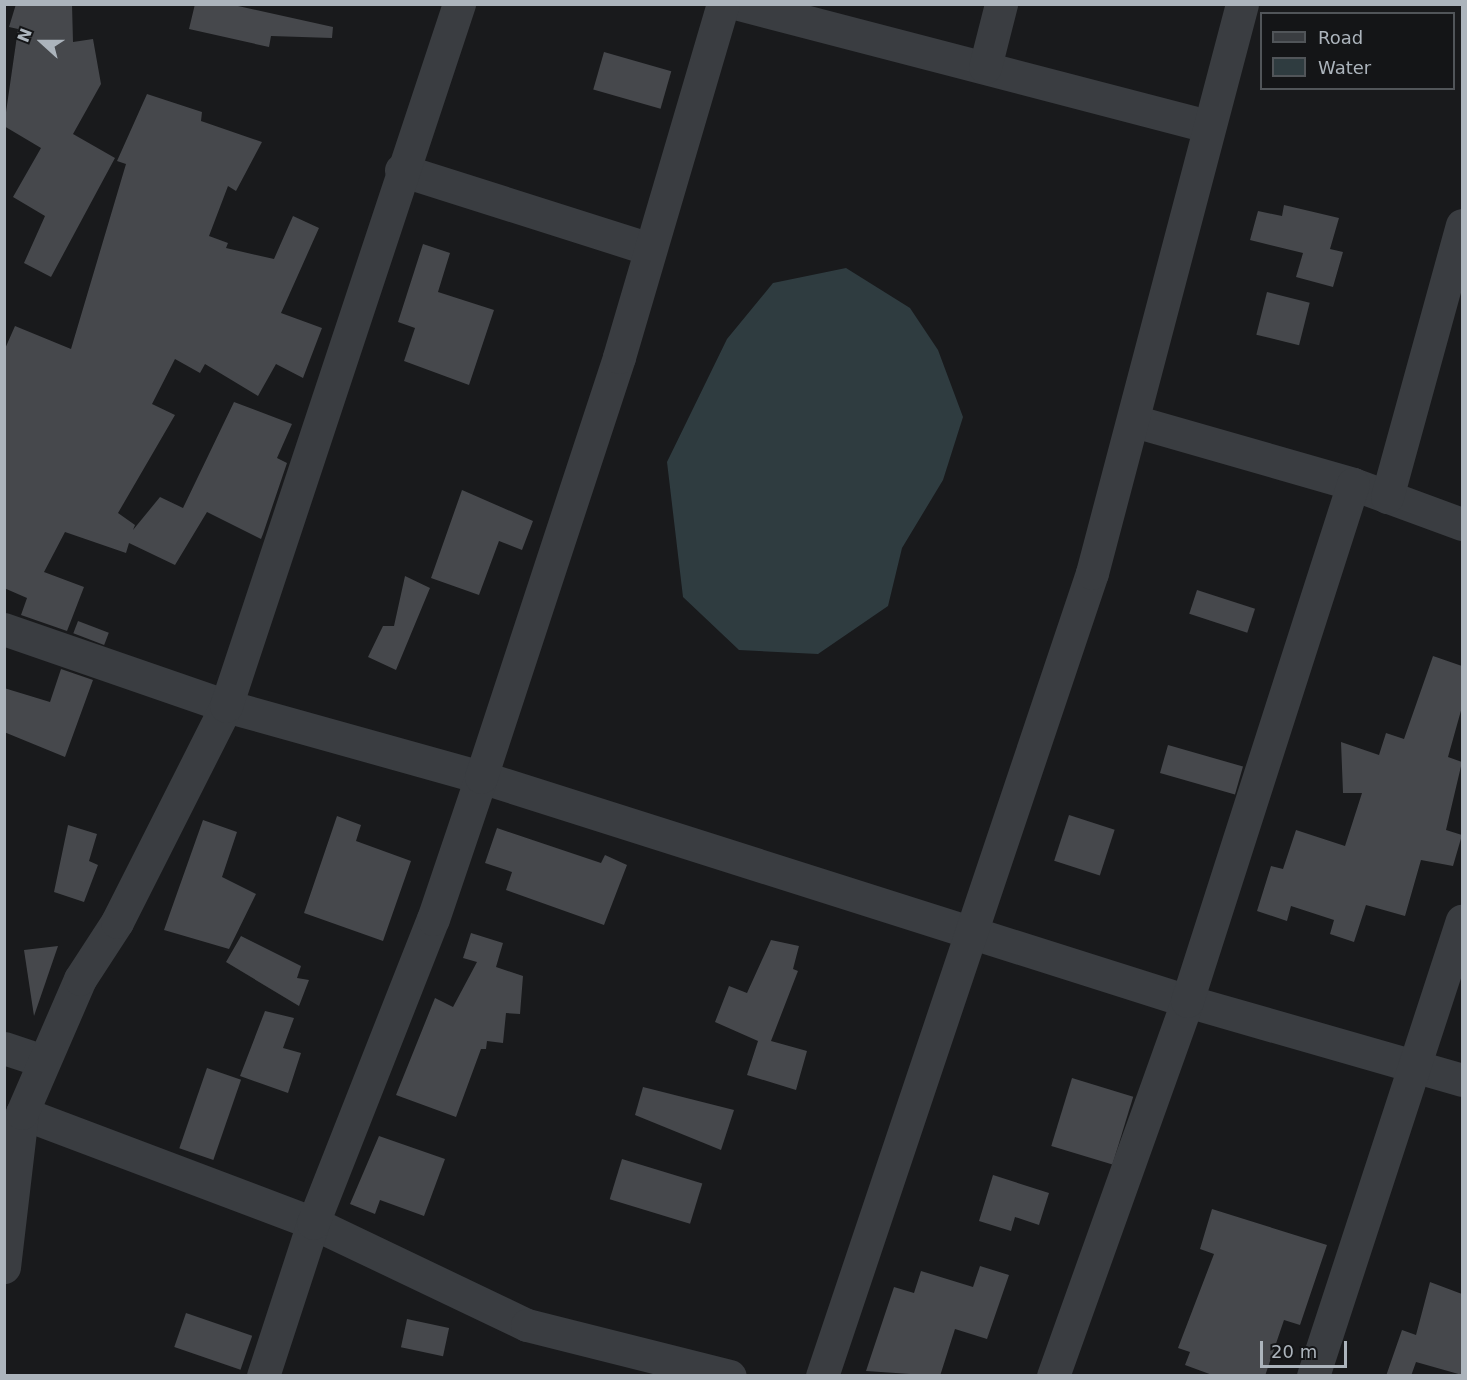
<!DOCTYPE html>
<html>
<head>
<meta charset="utf-8">
<style>
  body { margin:0 }
  #map { position:relative; width:1467px; height:1380px; overflow:hidden; background:#191a1c; font-family:"DejaVu Sans",sans-serif }
  div>[style] { position:absolute }
  .water>* { inset:0; background:#2f3c40 }
  .building>* { inset:0; background:#46484c; transform-origin:0 0 }
  .minor>* { height:33px; margin:-16.5px; padding:0 16.5px; transform-origin:16.5px; border-radius:16.5px; background:#3a3d41 }
  span { translate:-50% -50%; white-space:nowrap; text-align:center; line-height:1.15; -webkit-text-stroke:4.5px #141517; paint-order:stroke }
  .frame { position:absolute; inset:0; border:6px solid #acb4bc; pointer-events:none }
  .legend { position:absolute; left:1260px; top:12px; width:195px; height:78px; box-sizing:border-box; background:#141517; border:2px solid #515559; margin:0; padding:8px 10px; list-style:none; font-size:18px; color:#acb4bc }
  .legend li { display:flex; align-items:center; gap:12px; height:30px }
  .legend b { width:30px; border:2px solid #515559 }
  .north { position:absolute; left:12px; top:12px; width:60px; height:60px; -webkit-text-stroke:4px #141517; paint-order:stroke; rotate:291deg; font-size:16px; font-weight:700; line-height:24px; text-align:center; color:#acb4bc }
  .north::after { content:''; display:block; margin:auto; width:21px; height:27px; background:#acb4bc; clip-path:polygon(50% 0,100% 100%,50% 72%,0 100%) }
  .scale { position:absolute; left:1260px; top:1341px; width:87px; height:27px; box-sizing:border-box; border:3px solid #acb4bc; border-top:0; padding-left:8px; font-size:18px; line-height:21px; white-space:nowrap; color:#acb4bc; -webkit-text-stroke:4px #141517; paint-order:stroke }
</style>
</head>
<body>
<div id="map">
  <div class="water">
    <div style="clip-path:polygon(846px 268px,910px 308px,938px 350px,963px 417px,943px 480px,902px 548px,888px 606px,818px 654px,739px 650px,683px 597px,667px 462px,727px 339px,773px 283px)"></div>
  </div>
  <div class="building">
    <div style="clip-path:polygon(16px 4px,72px 4px,73px 42px,93px 39px,101px 84px,73px 134px,115px 158px,51px 277px,24px 263px,45px 216px,13px 197px,41px 148px,4px 126px,18px 29px,9px 27px)"></div>
    <div style="clip-path:polygon(195px 4px,229px 4px,333px 27px,332px 38px,271px 36px,269px 47px,189px 29px)"></div>
    <div style="left:604px;top:52px;width:70px;height:39px;rotate:16deg"></div>
    <div style="clip-path:polygon(147px 94px,202px 112px,201px 121px,262px 142px,236px 191px,228px 186px,209px 236px,228px 243px,226px 248px,274px 259px,293px 216px,319px 228px,281px 313px,322px 328px,303px 378px,276px 364px,258px 396px,205px 364px,200px 373px,175px 359px,152px 404px,175px 415px,118px 513px,135px 525px,133px 530px,160px 497px,183px 508px,234px 402px,292px 424px,277px 458px,287px 463px,263px 534px,261px 539px,207px 512px,175px 565px,129px 543px,126px 553px,65px 532px,44px 572px,84px 587px,67px 631px,21px 615px,27px 598px,4px 588px,4px 351px,15px 326px,71px 349px,126px 164px,117px 161px)"></div>
    <div style="clip-path:polygon(1284px 205px,1339px 218px,1330px 249px,1343px 252px,1333px 287px,1296px 277px,1303px 253px,1250px 240px,1258px 211px,1282px 216px)"></div>
    <div style="clip-path:polygon(423px 244px,450px 253px,438px 292px,494px 310px,469px 385px,404px 361px,415px 328px,398px 322px)"></div>
    <div style="left:1267px;top:292px;width:44px;height:44px;rotate:14deg"></div>
    <div style="clip-path:polygon(462px 490px,533px 521px,522px 550px,499px 541px,479px 595px,431px 578px)"></div>
    <div style="clip-path:polygon(405px 576px,430px 588px,396px 670px,368px 657px,383px 626px,394px 626px)"></div>
    <div style="left:1197px;top:590px;width:61px;height:25px;rotate:18deg"></div>
    <div style="left:78px;top:621px;width:33px;height:13px;rotate:21deg"></div>
    <div style="clip-path:polygon(1433px 656px,1462px 666px,1462px 707px,1448px 757px,1462px 762px,1446px 830px,1462px 835px,1453px 866px,1421px 860px,1405px 916px,1366px 905px,1354px 942px,1330px 934px,1334px 920px,1291px 906px,1287px 921px,1257px 911px,1271px 866px,1283px 869px,1296px 830px,1345px 846px,1362px 793px,1343px 793px,1341px 742px,1379px 755px,1386px 733px,1404px 739px)"></div>
    <div style="clip-path:polygon(61px 669px,93px 680px,65px 757px,4px 732px,4px 688px,50px 702px)"></div>
    <div style="left:1168px;top:745px;width:78px;height:29px;rotate:16deg"></div>
    <div style="left:1069px;top:815px;width:48px;height:48px;rotate:18deg"></div>
    <div style="clip-path:polygon(337px 816px,361px 825px,356px 841px,411px 861px,383px 941px,304px 913px)"></div>
    <div style="clip-path:polygon(203px 820px,237px 832px,222px 877px,256px 894px,229px 949px,164px 930px)"></div>
    <div style="clip-path:polygon(68px 825px,97px 834px,89px 861px,98px 865px,84px 902px,54px 892px)"></div>
    <div style="clip-path:polygon(497px 828px,601px 863px,605px 855px,627px 865px,604px 925px,506px 890px,512px 872px,485px 863px)"></div>
    <div style="clip-path:polygon(471px 933px,503px 943px,496px 967px,523px 976px,520px 1014px,506px 1013px,503px 1043px,487px 1041px,486px 1049px,481px 1049px,456px 1117px,396px 1095px,435px 998px,453px 1007px,477px 962px,463px 958px)"></div>
    <div style="clip-path:polygon(241px 936px,301px 966px,297px 978px,309px 980px,299px 1006px,226px 962px)"></div>
    <div style="clip-path:polygon(771px 940px,799px 946px,793px 969px,798px 971px,771px 1041px,807px 1051px,796px 1090px,747px 1075px,758px 1041px,715px 1022px,729px 986px,747px 993px)"></div>
    <div style="clip-path:polygon(58px 946px,34px 1016px,24px 950px)"></div>
    <div style="clip-path:polygon(265px 1011px,294px 1018px,283px 1048px,301px 1053px,288px 1093px,240px 1076px)"></div>
    <div style="left:207px;top:1068px;width:36px;height:85px;rotate:19deg"></div>
    <div style="left:1072px;top:1078px;width:64px;height:71px;rotate:17deg"></div>
    <div style="clip-path:polygon(643px 1087px,734px 1110px,721px 1150px,635px 1115px)"></div>
    <div style="clip-path:polygon(379px 1136px,445px 1159px,424px 1216px,380px 1200px,375px 1214px,350px 1204px)"></div>
    <div style="left:622px;top:1159px;width:84px;height:42px;rotate:17deg"></div>
    <div style="clip-path:polygon(993px 1175px,1049px 1193px,1039px 1225px,1015px 1217px,1011px 1231px,979px 1221px)"></div>
    <div style="clip-path:polygon(1212px 1209px,1327px 1245px,1300px 1325px,1284px 1320px,1265px 1376px,1215px 1376px,1185px 1365px,1190px 1352px,1178px 1348px,1214px 1254px,1200px 1249px)"></div>
    <div style="clip-path:polygon(980px 1266px,1009px 1275px,987px 1339px,955px 1329px,940px 1376px,866px 1371px,894px 1287px,914px 1293px,921px 1271px,973px 1287px)"></div>
    <div style="clip-path:polygon(1430px 1282px,1462px 1294px,1462px 1375px,1416px 1362px,1411px 1376px,1386px 1376px,1402px 1330px,1416px 1335px)"></div>
    <div style="left:186px;top:1313px;width:70px;height:36px;rotate:19deg"></div>
    <div style="left:407px;top:1319px;width:43px;height:29px;rotate:12deg"></div>
  </div>
  <div class="minor">
    <div style="left:739px;top:4px;width:485px;rotate:14.6deg"></div>
    <div style="left:985px;top:67px;width:65px;rotate:-75.7deg"></div>
    <div style="left:401px;top:170px;width:261px;rotate:17.6deg"></div>
    <div style="left:1134px;top:421px;width:228px;rotate:16deg"></div>
    <div style="left:1353px;top:484px;width:116px;rotate:20.2deg"></div>
    <div style="left:1387px;top:497px;width:282px;rotate:-74.6deg"></div>
    <div style="left:4px;top:629px;width:235px;rotate:19.1deg"></div>
    <div style="left:226px;top:706px;width:265px;rotate:15.6deg"></div>
    <div style="left:481px;top:777px;width:741px;rotate:17.6deg"></div>
    <div style="left:1187px;top:1001px;width:286px;rotate:16deg"></div>
    <div style="left:4px;top:1048px;width:41px;rotate:18.4deg"></div>
    <div style="left:22px;top:1113px;width:311px;rotate:20.7deg"></div>
    <div style="left:313px;top:1223px;width:237px;rotate:25.5deg"></div>
    <div style="left:527px;top:1325px;width:209px;rotate:14.1deg"></div>
    <div style="left:4px;top:1267px;width:155px;rotate:-83.3deg"></div>
    <div style="left:22px;top:1113px;width:146px;rotate:-66.6deg"></div>
    <div style="left:80px;top:979px;width:68px;rotate:-57deg"></div>
    <div style="left:117px;top:922px;width:242px;rotate:-63.2deg"></div>
    <div style="left:226px;top:706px;width:740px;rotate:-71.64deg"></div>
    <div style="left:263px;top:1376px;width:161px;rotate:-71.9deg"></div>
    <div style="left:313px;top:1223px;width:327px;rotate:-68.5deg"></div>
    <div style="left:433px;top:919px;width:150px;rotate:-71.3deg"></div>
    <div style="left:481px;top:777px;width:442px;rotate:-71.8deg"></div>
    <div style="left:619px;top:357px;width:368px;rotate:-73.6deg"></div>
    <div style="left:822px;top:1376px;width:847px;rotate:-71.42deg"></div>
    <div style="left:1092px;top:573px;width:588px;rotate:-75.23deg"></div>
    <div style="left:1053px;top:1376px;width:398px;rotate:-70.3deg"></div>
    <div style="left:1187px;top:1001px;width:543px;rotate:-72.2deg"></div>
    <div style="left:1313px;top:1376px;width:479px;rotate:-71.9deg"></div>
  </div>
  <div class="frame"></div>
  <ul class="legend">
  <li><b style="height:8px;background:#3a3d41"></b>Road</li>
  <li><b style="height:16px;background:#2f3c40"></b>Water</li>
  </ul>
  <div class="north">N</div>
  <div class="scale">20 m</div>
</div>
</body>
</html>
